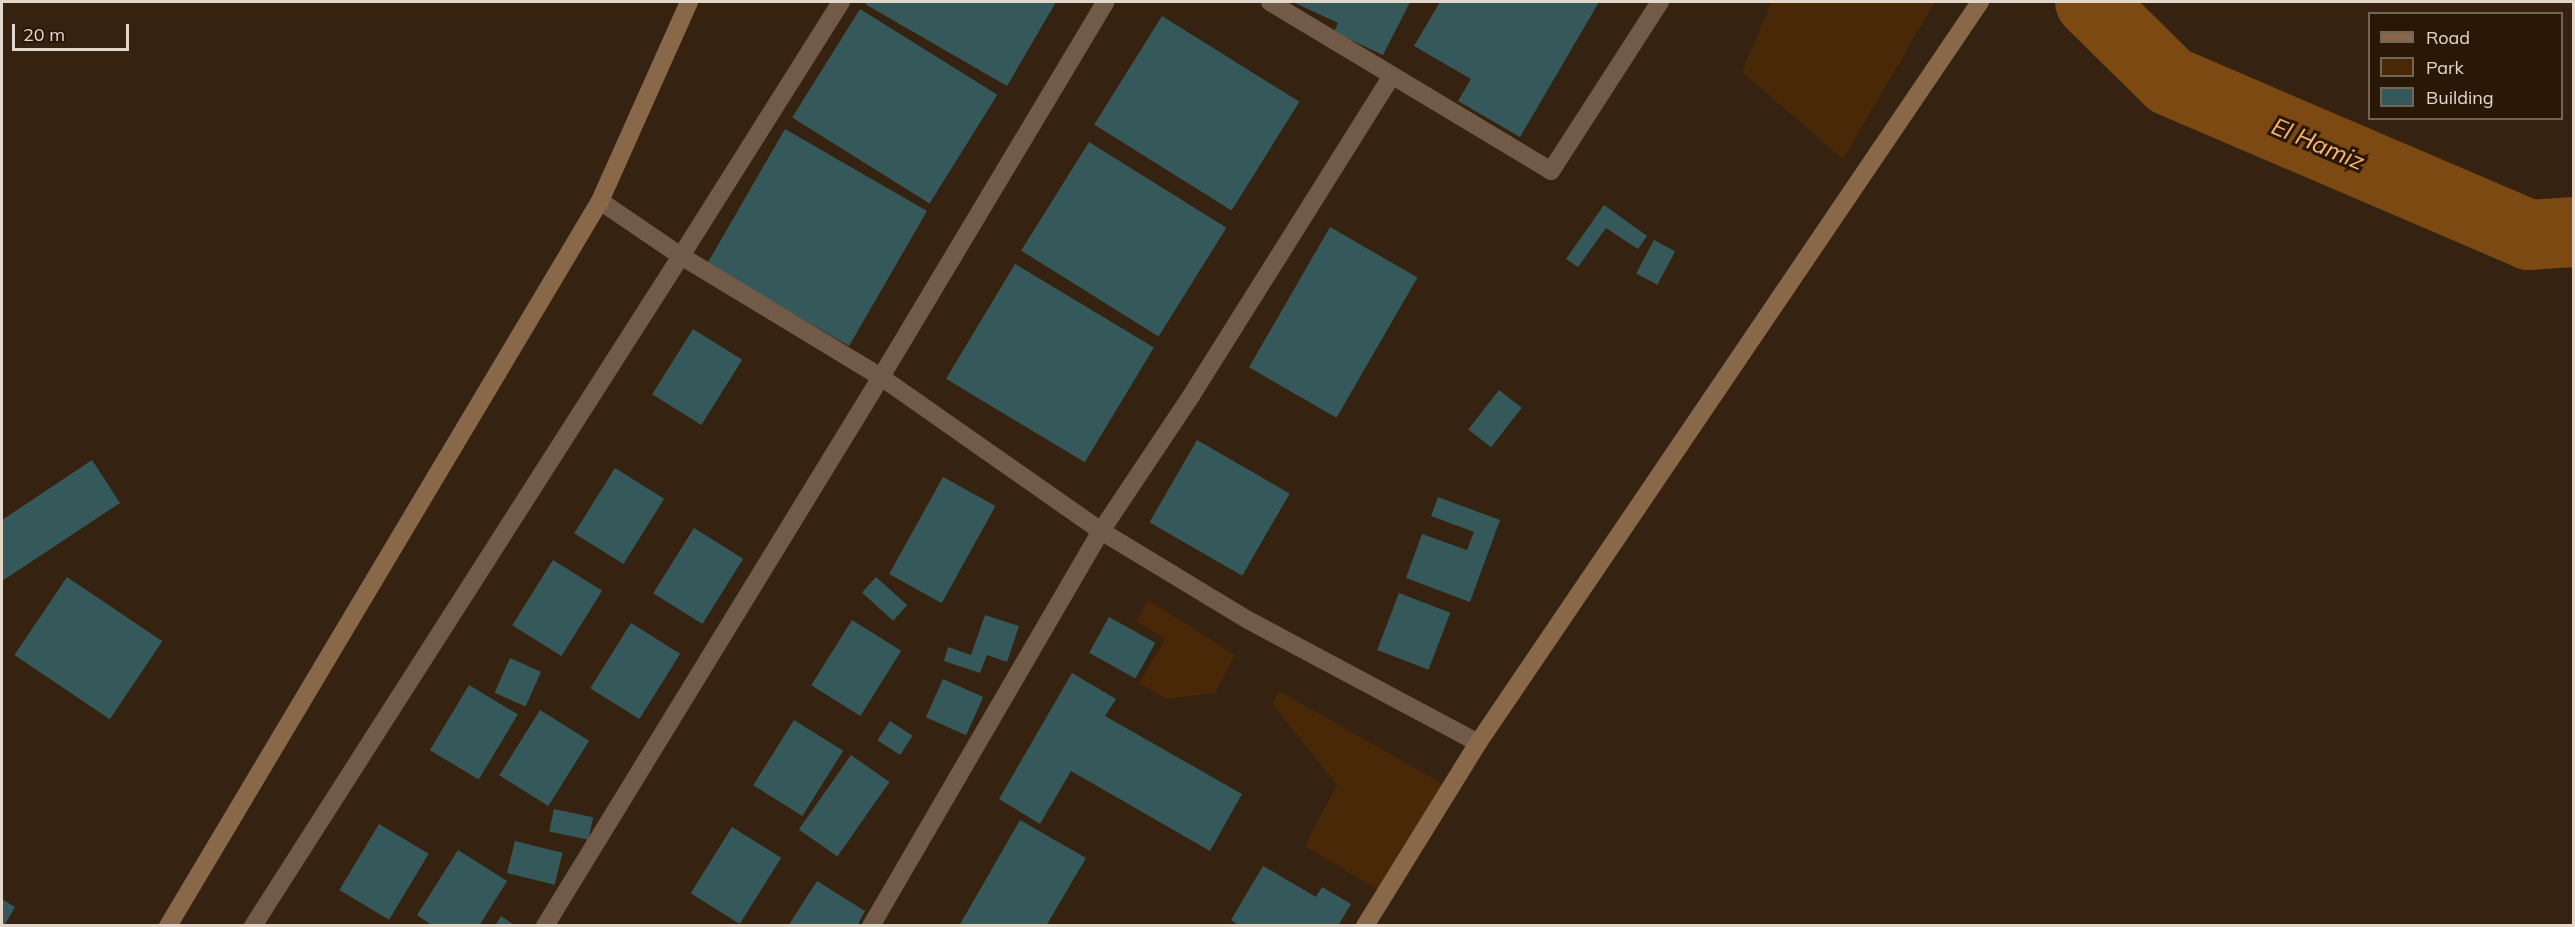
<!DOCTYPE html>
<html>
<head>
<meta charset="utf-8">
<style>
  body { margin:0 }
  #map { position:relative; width:2575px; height:927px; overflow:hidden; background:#352210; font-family:Mulish,sans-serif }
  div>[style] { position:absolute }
  .green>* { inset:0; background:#482806 }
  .river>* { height:70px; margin:-35px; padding:0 35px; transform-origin:35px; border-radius:35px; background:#7b4911 }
  .building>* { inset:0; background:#35595a; transform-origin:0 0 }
  .street>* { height:18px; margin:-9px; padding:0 9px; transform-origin:9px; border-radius:9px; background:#715b48 }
  .secondary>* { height:18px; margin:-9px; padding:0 9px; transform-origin:9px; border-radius:9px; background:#89684a }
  span { translate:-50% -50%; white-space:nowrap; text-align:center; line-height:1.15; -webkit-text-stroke:6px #2a1806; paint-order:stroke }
  .water-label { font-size:24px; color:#feb471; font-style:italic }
  .frame { position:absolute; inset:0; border:3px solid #e3d6cb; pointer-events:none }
  .legend { position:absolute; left:2368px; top:12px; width:195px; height:108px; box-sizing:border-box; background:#2a1806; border:2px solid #746455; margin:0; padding:8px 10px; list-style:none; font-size:18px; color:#e3d6cb }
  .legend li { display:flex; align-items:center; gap:12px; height:30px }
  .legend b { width:30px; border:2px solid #746455 }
  .scale { position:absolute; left:12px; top:24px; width:117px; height:27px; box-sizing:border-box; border:3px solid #e3d6cb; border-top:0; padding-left:8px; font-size:18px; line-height:21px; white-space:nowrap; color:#e3d6cb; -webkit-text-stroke:4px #2a1806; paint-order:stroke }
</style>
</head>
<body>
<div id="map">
  <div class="green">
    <div style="clip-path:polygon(1771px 2px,1935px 2px,1843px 159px,1742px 72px)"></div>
    <div style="clip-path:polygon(1148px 600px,1235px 655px,1215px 693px,1166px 699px,1139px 683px,1165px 639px,1136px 621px)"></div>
    <div style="clip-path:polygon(1279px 691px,1450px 788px,1383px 893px,1305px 846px,1337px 785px,1273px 705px)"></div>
  </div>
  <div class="river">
    <div style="left:2090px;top:2px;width:112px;rotate:44.6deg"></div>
    <div style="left:2170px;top:81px;width:391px;rotate:23.2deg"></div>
    <div style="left:2529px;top:235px;width:45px;rotate:-3.8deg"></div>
  </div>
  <div class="building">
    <div style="clip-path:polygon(867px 2px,1056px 2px,1007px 86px,865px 4px)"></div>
    <div style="clip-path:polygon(1293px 2px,1410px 2px,1383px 55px,1334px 32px,1338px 23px)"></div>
    <div style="clip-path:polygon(1440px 2px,1599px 2px,1520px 137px,1458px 101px,1471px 79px,1414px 46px)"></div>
    <div style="left:860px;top:9px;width:162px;height:128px;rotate:32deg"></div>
    <div style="left:1162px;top:16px;width:162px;height:128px;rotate:32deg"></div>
    <div style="left:785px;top:129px;width:164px;height:156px;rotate:30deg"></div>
    <div style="left:1089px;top:142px;width:162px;height:128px;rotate:32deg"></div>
    <div style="clip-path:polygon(1604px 205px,1647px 236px,1638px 249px,1606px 228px,1578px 267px,1566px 259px)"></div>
    <div style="left:1330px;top:227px;width:101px;height:162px;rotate:30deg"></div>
    <div style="left:1654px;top:240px;width:24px;height:38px;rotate:28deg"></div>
    <div style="left:1015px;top:264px;width:162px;height:134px;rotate:31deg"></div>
    <div style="left:693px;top:329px;width:58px;height:77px;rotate:32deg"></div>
    <div style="left:1499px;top:390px;width:29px;height:50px;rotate:38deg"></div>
    <div style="left:1197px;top:440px;width:107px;height:95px;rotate:30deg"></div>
    <div style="clip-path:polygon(92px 460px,120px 503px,2px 581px,2px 520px)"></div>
    <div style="left:615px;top:468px;width:58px;height:77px;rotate:32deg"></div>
    <div style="left:943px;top:477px;width:60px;height:111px;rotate:29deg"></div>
    <div style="clip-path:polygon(1438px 497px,1500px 520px,1470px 602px,1406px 578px,1422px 534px,1467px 550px,1474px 532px,1431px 516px)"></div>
    <div style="left:694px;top:528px;width:58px;height:77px;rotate:32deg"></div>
    <div style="left:553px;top:560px;width:58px;height:77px;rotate:32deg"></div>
    <div style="left:67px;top:577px;width:115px;height:94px;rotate:34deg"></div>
    <div style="left:876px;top:577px;width:42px;height:21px;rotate:42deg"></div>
    <div style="left:1399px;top:593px;width:55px;height:61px;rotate:21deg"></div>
    <div style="clip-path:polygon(985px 615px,1019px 626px,1007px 662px,987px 655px,980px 673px,944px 661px,948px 647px,971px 655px)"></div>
    <div style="left:1109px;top:617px;width:53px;height:41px;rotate:29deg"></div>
    <div style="left:852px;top:620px;width:58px;height:77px;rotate:32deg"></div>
    <div style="left:631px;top:623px;width:58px;height:77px;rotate:32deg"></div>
    <div style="left:510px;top:658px;width:34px;height:38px;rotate:24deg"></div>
    <div style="clip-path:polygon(1072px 673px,1116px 699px,1105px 716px,1242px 794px,1210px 851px,1071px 771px,1040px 824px,999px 799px)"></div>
    <div style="left:943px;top:679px;width:44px;height:42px;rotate:24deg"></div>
    <div style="left:469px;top:685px;width:57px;height:76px;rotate:31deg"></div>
    <div style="left:540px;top:710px;width:58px;height:77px;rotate:32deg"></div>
    <div style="left:794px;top:720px;width:58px;height:77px;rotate:32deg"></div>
    <div style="left:890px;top:721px;width:27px;height:23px;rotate:33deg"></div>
    <div style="left:851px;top:755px;width:47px;height:91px;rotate:35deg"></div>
    <div style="left:554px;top:809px;width:40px;height:23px;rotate:12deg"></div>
    <div style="clip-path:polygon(1020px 820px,1086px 858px,1046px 926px,959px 926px)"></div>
    <div style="left:379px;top:824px;width:58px;height:77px;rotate:31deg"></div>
    <div style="left:732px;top:827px;width:58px;height:78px;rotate:32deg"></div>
    <div style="left:515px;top:841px;width:49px;height:33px;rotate:14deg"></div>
    <div style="clip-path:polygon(458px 850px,507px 881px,479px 926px,433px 926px,417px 915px)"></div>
    <div style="clip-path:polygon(1263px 866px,1316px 897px,1322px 887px,1351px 904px,1338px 926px,1240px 926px,1231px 920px)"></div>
    <div style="clip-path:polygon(817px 881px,865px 911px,857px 926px,788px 926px)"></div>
    <div style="clip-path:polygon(2px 899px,15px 907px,4px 926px,2px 926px)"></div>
    <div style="clip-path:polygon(501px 916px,516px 926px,495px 926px)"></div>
  </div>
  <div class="street">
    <div style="left:1270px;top:2px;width:328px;rotate:31deg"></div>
    <div style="left:1551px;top:171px;width:201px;rotate:-57.2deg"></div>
    <div style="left:600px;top:201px;width:98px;rotate:34.2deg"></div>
    <div style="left:681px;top:256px;width:234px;rotate:31.2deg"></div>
    <div style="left:881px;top:377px;width:269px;rotate:35deg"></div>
    <div style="left:1101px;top:531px;width:172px;rotate:31.2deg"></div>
    <div style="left:1248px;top:620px;width:261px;rotate:28.1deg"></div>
    <div style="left:253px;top:926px;width:795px;rotate:-57.43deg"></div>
    <div style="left:681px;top:256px;width:300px;rotate:-57.8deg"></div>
    <div style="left:545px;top:926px;width:644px;rotate:-58.53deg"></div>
    <div style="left:881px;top:377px;width:437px;rotate:-59.1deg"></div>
    <div style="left:871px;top:926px;width:457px;rotate:-59.8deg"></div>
    <div style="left:1101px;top:531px;width:162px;rotate:-56.3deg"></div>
    <div style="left:1191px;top:396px;width:378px;rotate:-57.9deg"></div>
  </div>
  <div class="secondary">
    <div style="left:168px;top:926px;width:844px;rotate:-59.21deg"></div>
    <div style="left:600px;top:201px;width:218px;rotate:-65.9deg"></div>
    <div style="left:1365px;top:926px;width:215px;rotate:-58.3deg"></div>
    <div style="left:1478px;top:743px;width:895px;rotate:-55.88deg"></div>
  </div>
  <div class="water-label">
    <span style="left:2318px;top:144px;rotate:23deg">El Hamiz</span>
  </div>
  <div class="frame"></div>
  <ul class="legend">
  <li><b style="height:8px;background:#89684a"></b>Road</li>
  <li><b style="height:16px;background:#482806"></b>Park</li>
  <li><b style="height:16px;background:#35595a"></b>Building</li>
  </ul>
  <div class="scale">20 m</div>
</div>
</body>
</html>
